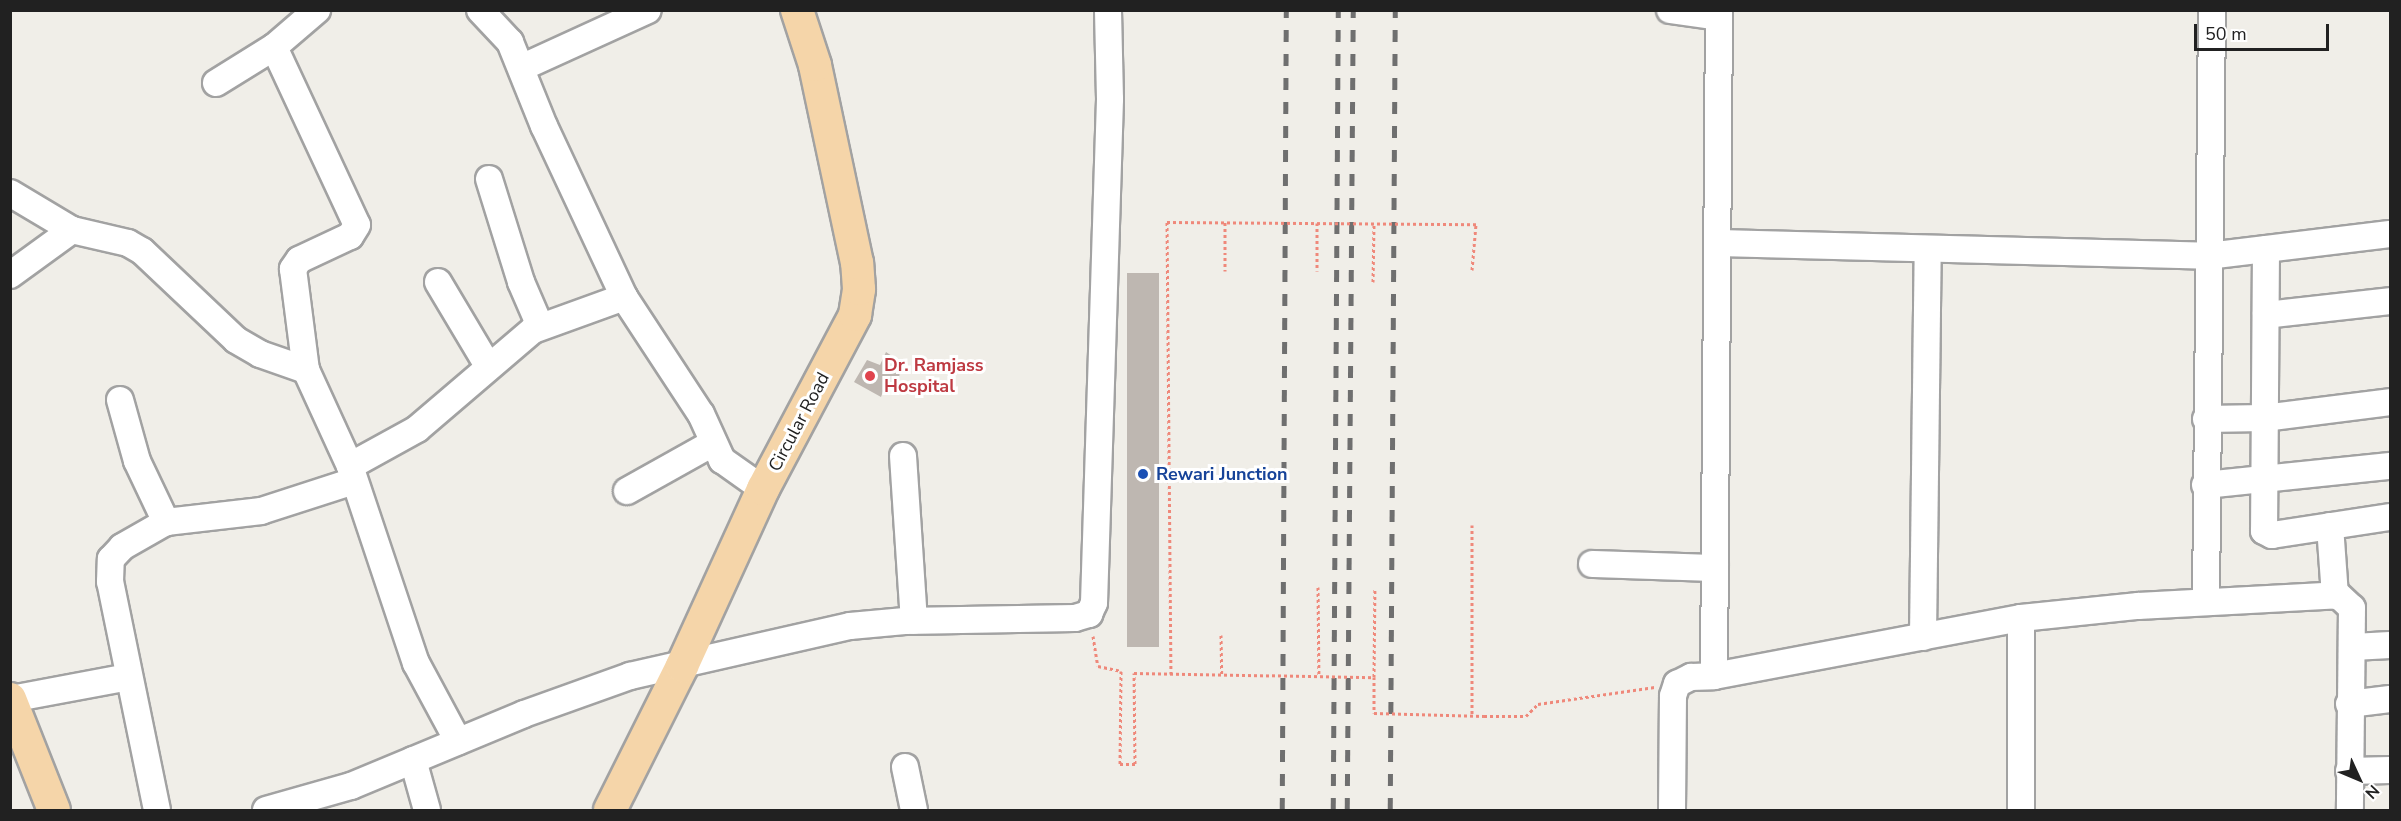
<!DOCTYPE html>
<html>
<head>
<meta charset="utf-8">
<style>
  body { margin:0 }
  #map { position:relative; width:2401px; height:821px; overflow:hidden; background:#f0eee8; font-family:"Nunito Sans",sans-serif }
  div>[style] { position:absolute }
  .building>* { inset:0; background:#beb7b1; transform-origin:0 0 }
  .path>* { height:3px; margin-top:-1.5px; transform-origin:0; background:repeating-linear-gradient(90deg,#ef887a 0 3px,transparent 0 6px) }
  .roads { filter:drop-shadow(2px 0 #a2a2a2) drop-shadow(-2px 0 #a2a2a2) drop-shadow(0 2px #a2a2a2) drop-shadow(0 -2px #a2a2a2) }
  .minor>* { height:26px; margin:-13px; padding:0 13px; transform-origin:13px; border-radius:13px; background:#fff }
  .major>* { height:32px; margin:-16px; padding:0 16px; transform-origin:16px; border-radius:16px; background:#f5d5a9 }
  .rail>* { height:4.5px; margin-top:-2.25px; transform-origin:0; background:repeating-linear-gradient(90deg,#6f6f6f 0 12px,transparent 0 24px) }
  .path-bridge>* { height:3px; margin-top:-1.5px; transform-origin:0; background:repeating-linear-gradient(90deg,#ef887a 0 3px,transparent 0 6px) }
  .dots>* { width:16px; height:16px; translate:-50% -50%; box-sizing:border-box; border:3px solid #fff; border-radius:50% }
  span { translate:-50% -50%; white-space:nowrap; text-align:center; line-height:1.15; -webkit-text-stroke:6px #fff; paint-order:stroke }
  .health-label { font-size:18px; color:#be3a42; font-weight:700 }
  .left { translate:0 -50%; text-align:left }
  .street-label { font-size:18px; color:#212121 }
  .transit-label { font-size:18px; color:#164399; font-weight:700 }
  .frame { position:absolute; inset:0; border:12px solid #212121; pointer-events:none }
  .north { position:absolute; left:2329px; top:749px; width:60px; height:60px; -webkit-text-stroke:4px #fff; paint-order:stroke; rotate:134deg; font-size:16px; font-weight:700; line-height:24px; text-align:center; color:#212121 }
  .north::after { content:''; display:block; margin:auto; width:21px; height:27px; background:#212121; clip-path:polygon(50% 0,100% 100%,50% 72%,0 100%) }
  .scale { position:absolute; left:2194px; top:24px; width:135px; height:27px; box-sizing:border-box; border:3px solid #212121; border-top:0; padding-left:8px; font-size:18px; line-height:21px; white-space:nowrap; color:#212121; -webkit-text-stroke:4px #fff; paint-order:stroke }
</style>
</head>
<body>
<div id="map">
  <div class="building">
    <div style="left:1127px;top:273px;width:32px;height:374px"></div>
    <div style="clip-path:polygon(886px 352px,901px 362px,898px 387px,886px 383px,881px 397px,854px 382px,867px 360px,880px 365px)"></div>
  </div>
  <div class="path">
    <div style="left:1167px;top:222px;width:452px;rotate:89.5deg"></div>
    <div style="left:1225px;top:222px;width:49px;rotate:90deg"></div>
    <div style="left:1317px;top:223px;width:48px;rotate:90deg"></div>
    <div style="left:1472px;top:270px;width:46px;rotate:-85deg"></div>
    <div style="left:1373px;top:282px;width:59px;rotate:-89deg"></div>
    <div style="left:1472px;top:525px;width:190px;rotate:90deg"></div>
    <div style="left:1318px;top:587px;width:89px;rotate:89.4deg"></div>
    <div style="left:1221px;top:635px;width:39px;rotate:89deg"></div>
    <div style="left:1093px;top:636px;width:30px;rotate:81deg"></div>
    <div style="left:1098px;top:666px;width:24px;rotate:12deg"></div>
    <div style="left:1121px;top:671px;width:93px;rotate:90.6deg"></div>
    <div style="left:1120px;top:764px;width:15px"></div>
    <div style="left:1135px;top:764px;width:91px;rotate:-90.6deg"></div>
    <div style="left:1374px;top:677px;width:89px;rotate:-89.4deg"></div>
    <div style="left:1484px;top:716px;width:42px"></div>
    <div style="left:1526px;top:716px;width:17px;rotate:-45deg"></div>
    <div style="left:1538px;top:704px;width:118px;rotate:-8.3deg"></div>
  </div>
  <div class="roads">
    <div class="minor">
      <div style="left:480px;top:10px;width:44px;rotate:46.8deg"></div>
      <div style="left:510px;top:42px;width:91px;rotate:68deg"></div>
      <div style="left:544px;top:126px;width:189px;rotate:64.9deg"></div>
      <div style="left:624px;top:297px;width:140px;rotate:56.7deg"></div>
      <div style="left:701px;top:414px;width:51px;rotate:65.5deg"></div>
      <div style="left:722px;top:460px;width:50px;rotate:35.3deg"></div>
      <div style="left:1670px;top:10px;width:49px;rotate:8.1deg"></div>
      <div style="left:274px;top:47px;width:196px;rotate:65deg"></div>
      <div style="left:357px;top:225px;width:13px;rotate:122deg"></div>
      <div style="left:350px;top:236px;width:56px;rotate:154.8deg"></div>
      <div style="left:299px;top:260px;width:11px;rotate:124deg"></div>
      <div style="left:293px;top:269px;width:102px;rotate:82.7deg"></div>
      <div style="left:306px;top:370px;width:106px;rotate:65.4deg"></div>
      <div style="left:350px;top:466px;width:208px;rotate:71.5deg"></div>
      <div style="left:416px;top:663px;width:89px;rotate:61.7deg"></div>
      <div style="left:523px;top:67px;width:137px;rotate:-24.5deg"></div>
      <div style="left:216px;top:83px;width:68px;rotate:-31.8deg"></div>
      <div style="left:274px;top:47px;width:57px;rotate:-40.7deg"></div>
      <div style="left:489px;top:179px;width:108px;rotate:72.7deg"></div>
      <div style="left:521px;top:282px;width:48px;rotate:66.6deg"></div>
      <div style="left:10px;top:193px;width:72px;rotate:30.8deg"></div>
      <div style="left:72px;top:230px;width:57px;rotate:13.1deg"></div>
      <div style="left:128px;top:243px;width:16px;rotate:30deg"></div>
      <div style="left:142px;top:251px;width:129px;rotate:43.4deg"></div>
      <div style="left:236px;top:340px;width:28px;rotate:30deg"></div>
      <div style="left:260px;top:354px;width:49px;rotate:19.2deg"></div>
      <div style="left:1719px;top:243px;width:489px;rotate:1.5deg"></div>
      <div style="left:2208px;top:256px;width:183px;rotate:-6.9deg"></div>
      <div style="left:2266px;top:249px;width:282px;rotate:90.4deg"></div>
      <div style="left:2264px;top:531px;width:9px;rotate:27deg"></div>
      <div style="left:2272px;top:535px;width:119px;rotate:-8.7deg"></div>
      <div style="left:10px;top:275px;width:77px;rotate:-36deg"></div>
      <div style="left:438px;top:282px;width:98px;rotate:59.2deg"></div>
      <div style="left:2266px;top:315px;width:125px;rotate:-6.4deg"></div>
      <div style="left:120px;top:400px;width:63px;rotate:74.4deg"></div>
      <div style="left:137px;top:461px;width:68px;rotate:64.6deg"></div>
      <div style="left:2206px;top:419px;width:58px;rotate:-1deg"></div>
      <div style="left:2264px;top:418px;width:127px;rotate:-7.2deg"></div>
      <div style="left:903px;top:456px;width:165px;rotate:86.2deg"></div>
      <div style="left:350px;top:466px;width:77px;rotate:-28.9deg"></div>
      <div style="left:417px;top:429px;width:153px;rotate:-40.5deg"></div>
      <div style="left:533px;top:330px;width:97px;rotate:-19.9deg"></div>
      <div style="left:2205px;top:485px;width:186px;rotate:-5.9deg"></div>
      <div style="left:627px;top:491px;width:98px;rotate:-29.2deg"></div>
      <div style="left:2330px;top:526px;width:70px;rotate:85.9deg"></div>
      <div style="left:1592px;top:564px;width:123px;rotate:1.9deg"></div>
      <div style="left:2206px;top:602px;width:592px;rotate:-89.42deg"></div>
      <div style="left:2021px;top:618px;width:192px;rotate:90deg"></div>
      <div style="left:1923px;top:637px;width:388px;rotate:-89.3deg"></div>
      <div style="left:2353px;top:647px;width:37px;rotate:-3deg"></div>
      <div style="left:1714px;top:676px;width:666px;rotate:-89.57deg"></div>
      <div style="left:11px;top:699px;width:119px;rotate:-10.6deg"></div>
      <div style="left:2349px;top:704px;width:41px;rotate:-7deg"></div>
      <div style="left:413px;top:760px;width:52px;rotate:74.4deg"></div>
      <div style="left:905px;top:767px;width:44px;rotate:78.2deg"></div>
      <div style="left:2349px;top:771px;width:41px;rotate:-1.4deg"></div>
      <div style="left:157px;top:810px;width:233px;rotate:-101.6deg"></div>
      <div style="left:110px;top:582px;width:23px;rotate:-88deg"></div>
      <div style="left:111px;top:559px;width:16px;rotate:-47deg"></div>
      <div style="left:122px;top:547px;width:51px;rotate:-29.6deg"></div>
      <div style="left:166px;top:522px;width:96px;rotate:-6.6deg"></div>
      <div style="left:261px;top:511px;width:98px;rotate:-17.9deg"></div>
      <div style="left:266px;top:810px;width:88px;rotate:-15.8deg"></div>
      <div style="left:351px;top:786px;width:187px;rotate:-22.6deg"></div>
      <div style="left:524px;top:714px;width:113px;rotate:-19.7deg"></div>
      <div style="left:630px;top:676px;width:226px;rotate:-12.8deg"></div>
      <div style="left:850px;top:626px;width:55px;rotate:-5.2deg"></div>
      <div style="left:905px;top:621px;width:170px;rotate:-1deg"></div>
      <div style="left:1075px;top:618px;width:15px;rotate:-16deg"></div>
      <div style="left:1089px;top:614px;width:12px;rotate:-66deg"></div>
      <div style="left:1094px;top:603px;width:504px;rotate:-88.18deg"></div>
      <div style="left:1110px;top:99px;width:89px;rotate:-91.3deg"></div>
      <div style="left:1672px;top:810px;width:114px;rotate:-89.5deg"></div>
      <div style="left:1673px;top:696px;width:13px;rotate:-72deg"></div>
      <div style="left:1677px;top:684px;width:16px;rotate:-27deg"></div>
      <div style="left:1691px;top:677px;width:23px;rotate:-2deg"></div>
      <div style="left:1714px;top:676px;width:312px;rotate:-10.7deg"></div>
      <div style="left:2021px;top:618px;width:118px;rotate:-5.9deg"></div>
      <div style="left:2138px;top:606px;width:200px;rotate:-3.1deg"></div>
      <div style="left:2338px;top:595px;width:19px;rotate:43deg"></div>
      <div style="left:2352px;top:608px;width:202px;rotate:90.6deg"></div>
    </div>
    <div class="major">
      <div style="left:10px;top:699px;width:119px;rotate:68.4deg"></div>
      <div style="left:610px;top:810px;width:161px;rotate:-63.4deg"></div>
      <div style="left:682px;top:666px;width:195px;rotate:-65.4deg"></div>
      <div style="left:763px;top:489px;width:197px;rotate:-62.1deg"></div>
      <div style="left:855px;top:315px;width:26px;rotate:-81deg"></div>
      <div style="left:859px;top:289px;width:26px;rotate:-94deg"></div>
      <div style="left:857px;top:263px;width:202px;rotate:-102deg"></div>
      <div style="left:815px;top:65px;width:58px;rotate:-108.1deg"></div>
    </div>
  </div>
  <div class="rail">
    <div style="left:1282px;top:810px;width:800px;rotate:-89.71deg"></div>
    <div style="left:1333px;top:810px;width:800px;rotate:-89.64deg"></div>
    <div style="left:1347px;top:810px;width:800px;rotate:-89.57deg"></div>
    <div style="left:1390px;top:810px;width:800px;rotate:-89.64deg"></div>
  </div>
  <div class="path-bridge">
    <div style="left:1167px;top:222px;width:309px;rotate:0.4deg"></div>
    <div style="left:1134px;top:673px;width:240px;rotate:1deg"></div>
    <div style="left:1374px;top:677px;width:36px;rotate:90deg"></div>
    <div style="left:1374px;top:713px;width:110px;rotate:1.6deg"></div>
  </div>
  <div class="dots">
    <div style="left:870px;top:376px;background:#e0444e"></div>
    <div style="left:1143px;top:474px;background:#1a4fb4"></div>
  </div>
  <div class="health-label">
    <span class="left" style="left:884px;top:376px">Dr. Ramjass<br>Hospital</span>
  </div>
  <div class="street-label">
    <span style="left:799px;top:422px;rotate:-62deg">Circular Road</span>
  </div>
  <div class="transit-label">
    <span class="left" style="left:1156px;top:474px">Rewari Junction</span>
  </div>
  <div class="frame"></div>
  <div class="north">N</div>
  <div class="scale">50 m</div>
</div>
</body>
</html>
